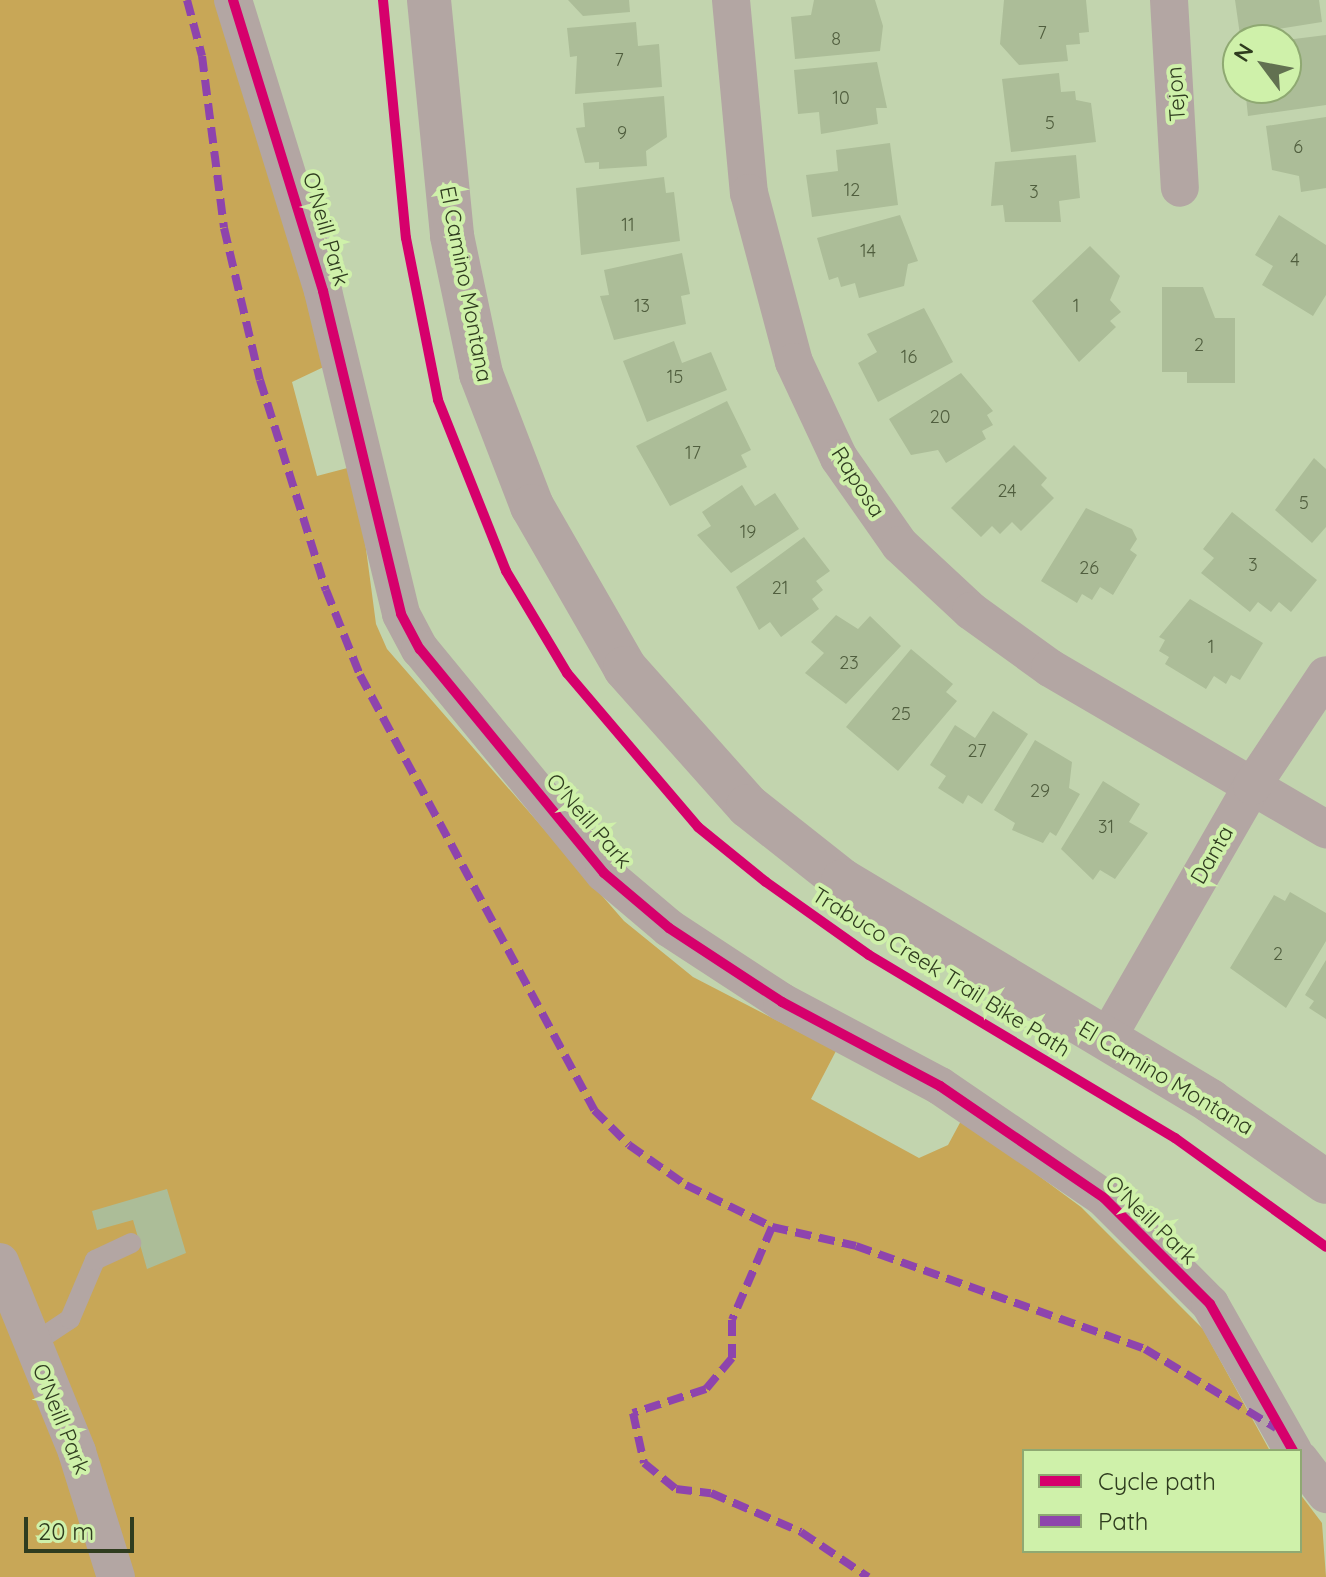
<!DOCTYPE html>
<html>
<head>
<meta charset="utf-8">
<style>
  body { margin:0 }
  #map { position:relative; width:1326px; height:1577px; overflow:hidden; background:#c2d4ae; font-family:Quicksand,sans-serif }
  div>[style] { position:absolute }
  .forest>* { inset:0; background:#c8a757 }
  .building>* { inset:0; background:#acbd98 }
  .service>* { height:20px; margin:-10px; padding:0 10px; transform-origin:10px; border-radius:10px; background:#b3a6a3 }
  .minor>* { height:38px; margin:-19px; padding:0 19px; transform-origin:19px; border-radius:19px; background:#b3a6a3 }
  .tertiary>* { height:44px; margin:-22px; padding:0 22px; transform-origin:22px; border-radius:22px; background:#b3a6a3 }
  .quiet>* { height:8px; margin-top:-4px; transform-origin:0; background:repeating-linear-gradient(90deg,#8e44ad 0 16px,transparent 0 24px) }
  .cycleway>* { height:10px; margin:-5px; padding:0 5px; transform-origin:5px; border-radius:5px; background:#d6006c }
  span { translate:-50% -50%; white-space:nowrap; text-align:center; line-height:1.15; -webkit-text-stroke:8px #cff1aa; paint-order:stroke }
  .number-label { font-size:18px; color:#505e3e }
  .number-label span { -webkit-text-stroke-width:0 }
  .street-label { font-size:22px; color:#2f3c1f }
  .legend { position:absolute; left:1022px; top:1449px; width:280px; height:104px; box-sizing:border-box; background:#cff1aa; border:2px solid #8fa972; margin:0; padding:10px 14px; list-style:none; font-size:24px; color:#2f3c1f }
  .legend li { display:flex; align-items:center; gap:16px; height:40px }
  .legend b { width:40px; border:2px solid #8fa972 }
  .north { position:absolute; left:1222px; top:24px; width:80px; height:80px; box-sizing:border-box; background:#cff1aa; border:2px solid #8fa972; border-radius:50%; rotate:302deg; font-size:22px; font-weight:700; line-height:32px; text-align:center; color:#2f3c1f }
  .north::after { content:''; display:block; margin:auto; width:28px; height:36px; background:#627151; clip-path:polygon(50% 0,100% 100%,50% 72%,0 100%) }
  .scale { position:absolute; left:24px; top:1517px; width:110px; height:36px; box-sizing:border-box; border:4px solid #2f3c1f; border-top:0; padding-left:10px; font-size:24px; line-height:28px; white-space:nowrap; color:#2f3c1f; -webkit-text-stroke:6px #cff1aa; paint-order:stroke }
</style>
</head>
<body>
<div id="map">
  <div class="forest">
    <div style="clip-path:polygon(0 0,218px 0,330px 364px,292px 382px,317px 476px,355px 466px,376px 624px,387px 649px,624px 921px,693px 977px,836px 1051px,811px 1099px,919px 1158px,948px 1145px,962px 1119px,1081px 1207px,1203px 1329px,1270px 1451px,1024px 1451px,1024px 1551px,1300px 1551px,1300px 1494px,1322px 1523px,1326px 1577px,0 1577px)"></div>
  </div>
  <div class="building">
    <div style="clip-path:polygon(568px 0,629px 0,630px 12px,583px 16px)"></div>
    <div style="clip-path:polygon(814px 0,875px 0,883px 26px,880px 51px,795px 59px,791px 17px,811px 15px)"></div>
    <div style="clip-path:polygon(1004px 0,1086px 0,1089px 32px,1079px 33px,1080px 44px,1066px 45px,1068px 61px,1019px 65px,1000px 44px)"></div>
    <div style="clip-path:polygon(1235px 0,1319px 0,1322px 22px,1240px 35px)"></div>
    <div style="clip-path:polygon(636px 22px,638px 46px,659px 44px,662px 87px,575px 94px,577px 56px,570px 57px,567px 28px)"></div>
    <div style="clip-path:polygon(1326px 35px,1326px 105px,1248px 116px,1245px 88px,1286px 88px,1286px 40px)"></div>
    <div style="clip-path:polygon(877px 62px,887px 108px,876px 108px,878px 124px,821px 134px,819px 112px,798px 114px,794px 70px)"></div>
    <div style="clip-path:polygon(1059px 73px,1061px 92px,1075px 91px,1076px 100px,1091px 103px,1096px 142px,1011px 152px,1002px 79px)"></div>
    <div style="clip-path:polygon(664px 96px,667px 137px,646px 151px,647px 166px,599px 169px,599px 162px,585px 163px,576px 128px,585px 127px,583px 103px)"></div>
    <div style="clip-path:polygon(1326px 117px,1326px 188px,1301px 192px,1299px 176px,1272px 170px,1266px 126px)"></div>
    <div style="clip-path:polygon(890px 143px,898px 205px,812px 217px,806px 175px,838px 171px,836px 150px)"></div>
    <div style="clip-path:polygon(1076px 155px,1080px 198px,1059px 201px,1061px 222px,1005px 222px,1003px 205px,991px 206px,995px 162px)"></div>
    <div style="clip-path:polygon(664px 177px,666px 193px,674px 192px,680px 241px,581px 255px,576px 188px)"></div>
    <div style="clip-path:polygon(900px 215px,918px 261px,908px 264px,904px 286px,859px 298px,855px 283px,841px 287px,838px 277px,829px 280px,817px 238px)"></div>
    <div style="clip-path:polygon(1279px 215px,1326px 245px,1326px 295px,1313px 316px,1262px 285px,1273px 266px,1255px 255px)"></div>
    <div style="clip-path:polygon(1090px 246px,1120px 276px,1110px 300px,1121px 312px,1110px 321px,1116px 327px,1079px 362px,1032px 301px)"></div>
    <div style="clip-path:polygon(682px 253px,690px 294px,681px 296px,686px 324px,614px 340px,600px 296px,609px 295px,604px 270px)"></div>
    <div style="clip-path:polygon(1162px 287px,1203px 287px,1215px 318px,1235px 318px,1235px 383px,1187px 383px,1187px 372px,1162px 372px)"></div>
    <div style="clip-path:polygon(924px 308px,953px 362px,878px 402px,858px 363px,877px 352px,867px 334px)"></div>
    <div style="clip-path:polygon(674px 341px,682px 363px,711px 352px,727px 390px,647px 422px,623px 361px)"></div>
    <div style="clip-path:polygon(961px 373px,993px 411px,987px 415px,993px 425px,982px 431px,986px 439px,946px 463px,938px 450px,911px 455px,889px 419px)"></div>
    <div style="clip-path:polygon(727px 401px,751px 450px,741px 455px,747px 467px,670px 506px,636px 446px)"></div>
    <div style="clip-path:polygon(1014px 445px,1047px 478px,1041px 485px,1054px 498px,1021px 531px,1012px 522px,1000px 534px,992px 526px,981px 537px,951px 508px)"></div>
    <div style="clip-path:polygon(1314px 458px,1326px 469px,1326px 527px,1312px 543px,1275px 510px)"></div>
    <div style="clip-path:polygon(742px 485px,755px 506px,775px 493px,799px 529px,731px 573px,697px 535px,711px 526px,702px 512px)"></div>
    <div style="clip-path:polygon(1086px 508px,1132px 529px,1137px 539px,1130px 550px,1137px 555px,1113px 595px,1100px 587px,1092px 600px,1082px 594px,1077px 603px,1041px 581px)"></div>
    <div style="clip-path:polygon(1232px 512px,1317px 580px,1291px 612px,1279px 602px,1271px 612px,1258px 602px,1250px 612px,1201px 573px,1214px 558px,1203px 549px)"></div>
    <div style="clip-path:polygon(804px 537px,830px 571px,816px 581px,823px 590px,812px 599px,819px 609px,781px 637px,770px 622px,759px 630px,736px 587px)"></div>
    <div style="clip-path:polygon(1190px 599px,1263px 643px,1240px 680px,1231px 675px,1226px 684px,1214px 676px,1206px 689px,1165px 664px,1169px 657px,1159px 651px,1165px 640px,1159px 637px)"></div>
    <div style="clip-path:polygon(836px 615px,858px 629px,870px 616px,901px 646px,846px 704px,805px 673px,824px 653px,811px 642px)"></div>
    <div style="clip-path:polygon(911px 649px,953px 684px,946px 692px,957px 701px,898px 771px,846px 727px)"></div>
    <div style="clip-path:polygon(993px 711px,1028px 734px,982px 804px,968px 795px,963px 804px,938px 788px,946px 776px,930px 765px,955px 725px,975px 738px)"></div>
    <div style="clip-path:polygon(1035px 740px,1072px 762px,1069px 788px,1080px 794px,1056px 836px,1050px 832px,1043px 843px,1012px 830px,1015px 823px,994px 810px)"></div>
    <div style="clip-path:polygon(1103px 781px,1140px 804px,1129px 822px,1148px 833px,1115px 879px,1100px 870px,1093px 880px,1061px 849px)"></div>
    <div style="clip-path:polygon(1290px 892px,1326px 913px,1326px 941px,1286px 1008px,1230px 968px,1274px 895px,1285px 901px)"></div>
    <div style="clip-path:polygon(1326px 960px,1326px 1019px,1309px 1008px,1314px 1001px,1305px 995px)"></div>
    <div style="clip-path:polygon(167px 1189px,186px 1253px,147px 1269px,133px 1220px,97px 1230px,92px 1211px)"></div>
  </div>
  <div class="service">
    <div style="left:31px;top:1345px;width:47px;rotate:-33.7deg"></div>
    <div style="left:70px;top:1319px;width:64px;rotate:-67deg"></div>
    <div style="left:95px;top:1260px;width:40px;rotate:-25deg"></div>
  </div>
  <div class="minor">
    <div style="left:233px;top:0;width:305px;rotate:72.8deg"></div>
    <div style="left:323px;top:291px;width:332px;rotate:76.4deg"></div>
    <div style="left:401px;top:614px;width:40px;rotate:62deg"></div>
    <div style="left:420px;top:649px;width:290px;rotate:50.6deg"></div>
    <div style="left:604px;top:873px;width:85px;rotate:40.2deg"></div>
    <div style="left:669px;top:928px;width:135px;rotate:33.2deg"></div>
    <div style="left:782px;top:1002px;width:179px;rotate:28deg"></div>
    <div style="left:940px;top:1086px;width:199px;rotate:34.3deg"></div>
    <div style="left:1104px;top:1198px;width:150px;rotate:45deg"></div>
    <div style="left:1210px;top:1304px;width:169px;rotate:60.5deg"></div>
    <div style="left:731px;top:0;width:194px;rotate:84.7deg"></div>
    <div style="left:749px;top:193px;width:175px;rotate:75.1deg"></div>
    <div style="left:794px;top:362px;width:106px;rotate:64.9deg"></div>
    <div style="left:839px;top:458px;width:106px;rotate:55deg"></div>
    <div style="left:900px;top:545px;width:97px;rotate:42.9deg"></div>
    <div style="left:971px;top:611px;width:97px;rotate:35.8deg"></div>
    <div style="left:1050px;top:668px;width:320px;rotate:30.3deg"></div>
    <div style="left:1169px;top:0;width:188px;rotate:86.7deg"></div>
    <div style="left:1106px;top:1040px;width:293px;rotate:-60.1deg"></div>
    <div style="left:1252px;top:786px;width:133px;rotate:-56.3deg"></div>
    <div style="left:0;top:1262px;width:205px;rotate:67.9deg"></div>
    <div style="left:77px;top:1452px;width:131px;rotate:72.7deg"></div>
    <div style="left:1300px;top:1460px;width:43px;rotate:52.6deg"></div>
  </div>
  <div class="tertiary">
    <div style="left:429px;top:0;width:237px;rotate:84.4deg"></div>
    <div style="left:452px;top:236px;width:141px;rotate:78.1deg"></div>
    <div style="left:481px;top:374px;width:142px;rotate:68.9deg"></div>
    <div style="left:532px;top:506px;width:187px;rotate:60.1deg"></div>
    <div style="left:625px;top:668px;width:185px;rotate:48.3deg"></div>
    <div style="left:748px;top:806px;width:121px;rotate:38.3deg"></div>
    <div style="left:843px;top:881px;width:428px;rotate:30.9deg"></div>
    <div style="left:1210px;top:1101px;width:141px;rotate:34.9deg"></div>
  </div>
  <div class="quiet">
    <div style="left:187px;top:0;width:58px;rotate:75deg"></div>
    <div style="left:202px;top:56px;width:173px;rotate:82.7deg"></div>
    <div style="left:224px;top:228px;width:156px;rotate:76.7deg"></div>
    <div style="left:260px;top:380px;width:220px;rotate:72.6deg"></div>
    <div style="left:326px;top:590px;width:92px;rotate:68.2deg"></div>
    <div style="left:360px;top:675px;width:494px;rotate:61.7deg"></div>
    <div style="left:594px;top:1110px;width:49px;rotate:45deg"></div>
    <div style="left:629px;top:1145px;width:70px;rotate:35.1deg"></div>
    <div style="left:686px;top:1185px;width:96px;rotate:26deg"></div>
    <div style="left:772px;top:1227px;width:86px;rotate:12.7deg"></div>
    <div style="left:856px;top:1246px;width:307px;rotate:19.6deg"></div>
    <div style="left:1145px;top:1349px;width:153px;rotate:31.1deg"></div>
    <div style="left:772px;top:1227px;width:101px;rotate:113.3deg"></div>
    <div style="left:732px;top:1320px;width:38px;rotate:90deg"></div>
    <div style="left:732px;top:1358px;width:40px;rotate:130deg"></div>
    <div style="left:706px;top:1389px;width:77px;rotate:161.8deg"></div>
    <div style="left:633px;top:1413px;width:51px;rotate:77.6deg"></div>
    <div style="left:644px;top:1463px;width:41px;rotate:39.1deg"></div>
    <div style="left:676px;top:1489px;width:35px;rotate:7deg"></div>
    <div style="left:711px;top:1493px;width:98px;rotate:23.4deg"></div>
    <div style="left:801px;top:1532px;width:81px;rotate:33.9deg"></div>
  </div>
  <div class="cycleway">
    <div style="left:233px;top:0;width:305px;rotate:72.8deg"></div>
    <div style="left:323px;top:291px;width:332px;rotate:76.4deg"></div>
    <div style="left:401px;top:614px;width:40px;rotate:62deg"></div>
    <div style="left:420px;top:649px;width:290px;rotate:50.6deg"></div>
    <div style="left:604px;top:873px;width:85px;rotate:40.2deg"></div>
    <div style="left:669px;top:928px;width:135px;rotate:33.2deg"></div>
    <div style="left:782px;top:1002px;width:179px;rotate:28deg"></div>
    <div style="left:940px;top:1086px;width:199px;rotate:34.3deg"></div>
    <div style="left:1104px;top:1198px;width:150px;rotate:45deg"></div>
    <div style="left:1210px;top:1304px;width:169px;rotate:60.5deg"></div>
    <div style="left:383px;top:0;width:239px;rotate:84.5deg"></div>
    <div style="left:406px;top:238px;width:165px;rotate:78.8deg"></div>
    <div style="left:438px;top:400px;width:184px;rotate:68.3deg"></div>
    <div style="left:506px;top:571px;width:119px;rotate:59.1deg"></div>
    <div style="left:567px;top:673px;width:202px;rotate:49.6deg"></div>
    <div style="left:698px;top:827px;width:87px;rotate:39deg"></div>
    <div style="left:766px;top:882px;width:126px;rotate:35.3deg"></div>
    <div style="left:869px;top:955px;width:357px;rotate:30.9deg"></div>
    <div style="left:1175px;top:1138px;width:186px;rotate:35.8deg"></div>
  </div>
  <div class="number-label">
    <span style="left:1042px;top:33px">7</span>
    <span style="left:836px;top:39px">8</span>
    <span style="left:619px;top:60px">7</span>
    <span style="left:841px;top:98px">10</span>
    <span style="left:1050px;top:123px">5</span>
    <span style="left:622px;top:133px">9</span>
    <span style="left:1298px;top:147px">6</span>
    <span style="left:852px;top:190px">12</span>
    <span style="left:1034px;top:192px">3</span>
    <span style="left:628px;top:225px">11</span>
    <span style="left:868px;top:251px">14</span>
    <span style="left:1295px;top:260px">4</span>
    <span style="left:642px;top:306px">13</span>
    <span style="left:1076px;top:306px">1</span>
    <span style="left:1199px;top:345px">2</span>
    <span style="left:909px;top:357px">16</span>
    <span style="left:675px;top:377px">15</span>
    <span style="left:940px;top:417px">20</span>
    <span style="left:693px;top:453px">17</span>
    <span style="left:1007px;top:491px">24</span>
    <span style="left:1304px;top:503px">5</span>
    <span style="left:748px;top:532px">19</span>
    <span style="left:1253px;top:565px">3</span>
    <span style="left:1089px;top:568px">26</span>
    <span style="left:780px;top:588px">21</span>
    <span style="left:1211px;top:647px">1</span>
    <span style="left:849px;top:663px">23</span>
    <span style="left:901px;top:714px">25</span>
    <span style="left:977px;top:751px">27</span>
    <span style="left:1040px;top:791px">29</span>
    <span style="left:1106px;top:827px">31</span>
    <span style="left:1278px;top:954px">2</span>
  </div>
  <div class="street-label">
    <span style="left:1176px;top:94px;rotate:-94deg">Tejon</span>
    <span style="left:326px;top:229px;rotate:74deg">O'Neill Park</span>
    <span style="left:466px;top:284px;rotate:79deg">El Camino Montana</span>
    <span style="left:858px;top:482px;rotate:57deg">Raposa</span>
    <span style="left:589px;top:821px;rotate:49deg">O'Neill Park</span>
    <span style="left:1212px;top:855px;rotate:-60deg">Danta</span>
    <span style="left:941px;top:972px;rotate:32deg">Trabuco Creek Trail Bike Path</span>
    <span style="left:1166px;top:1078px;rotate:31deg">El Camino Montana</span>
    <span style="left:1151px;top:1220px;rotate:44deg">O'Neill Park</span>
    <span style="left:61px;top:1419px;rotate:68deg">O'Neill Park</span>
  </div>
  <ul class="legend">
  <li><b style="height:10px;background:#d6006c"></b>Cycle path</li>
  <li><b style="height:10px;background:#8e44ad"></b>Path</li>
  </ul>
  <div class="north">N</div>
  <div class="scale">20 m</div>
</div>
</body>
</html>
